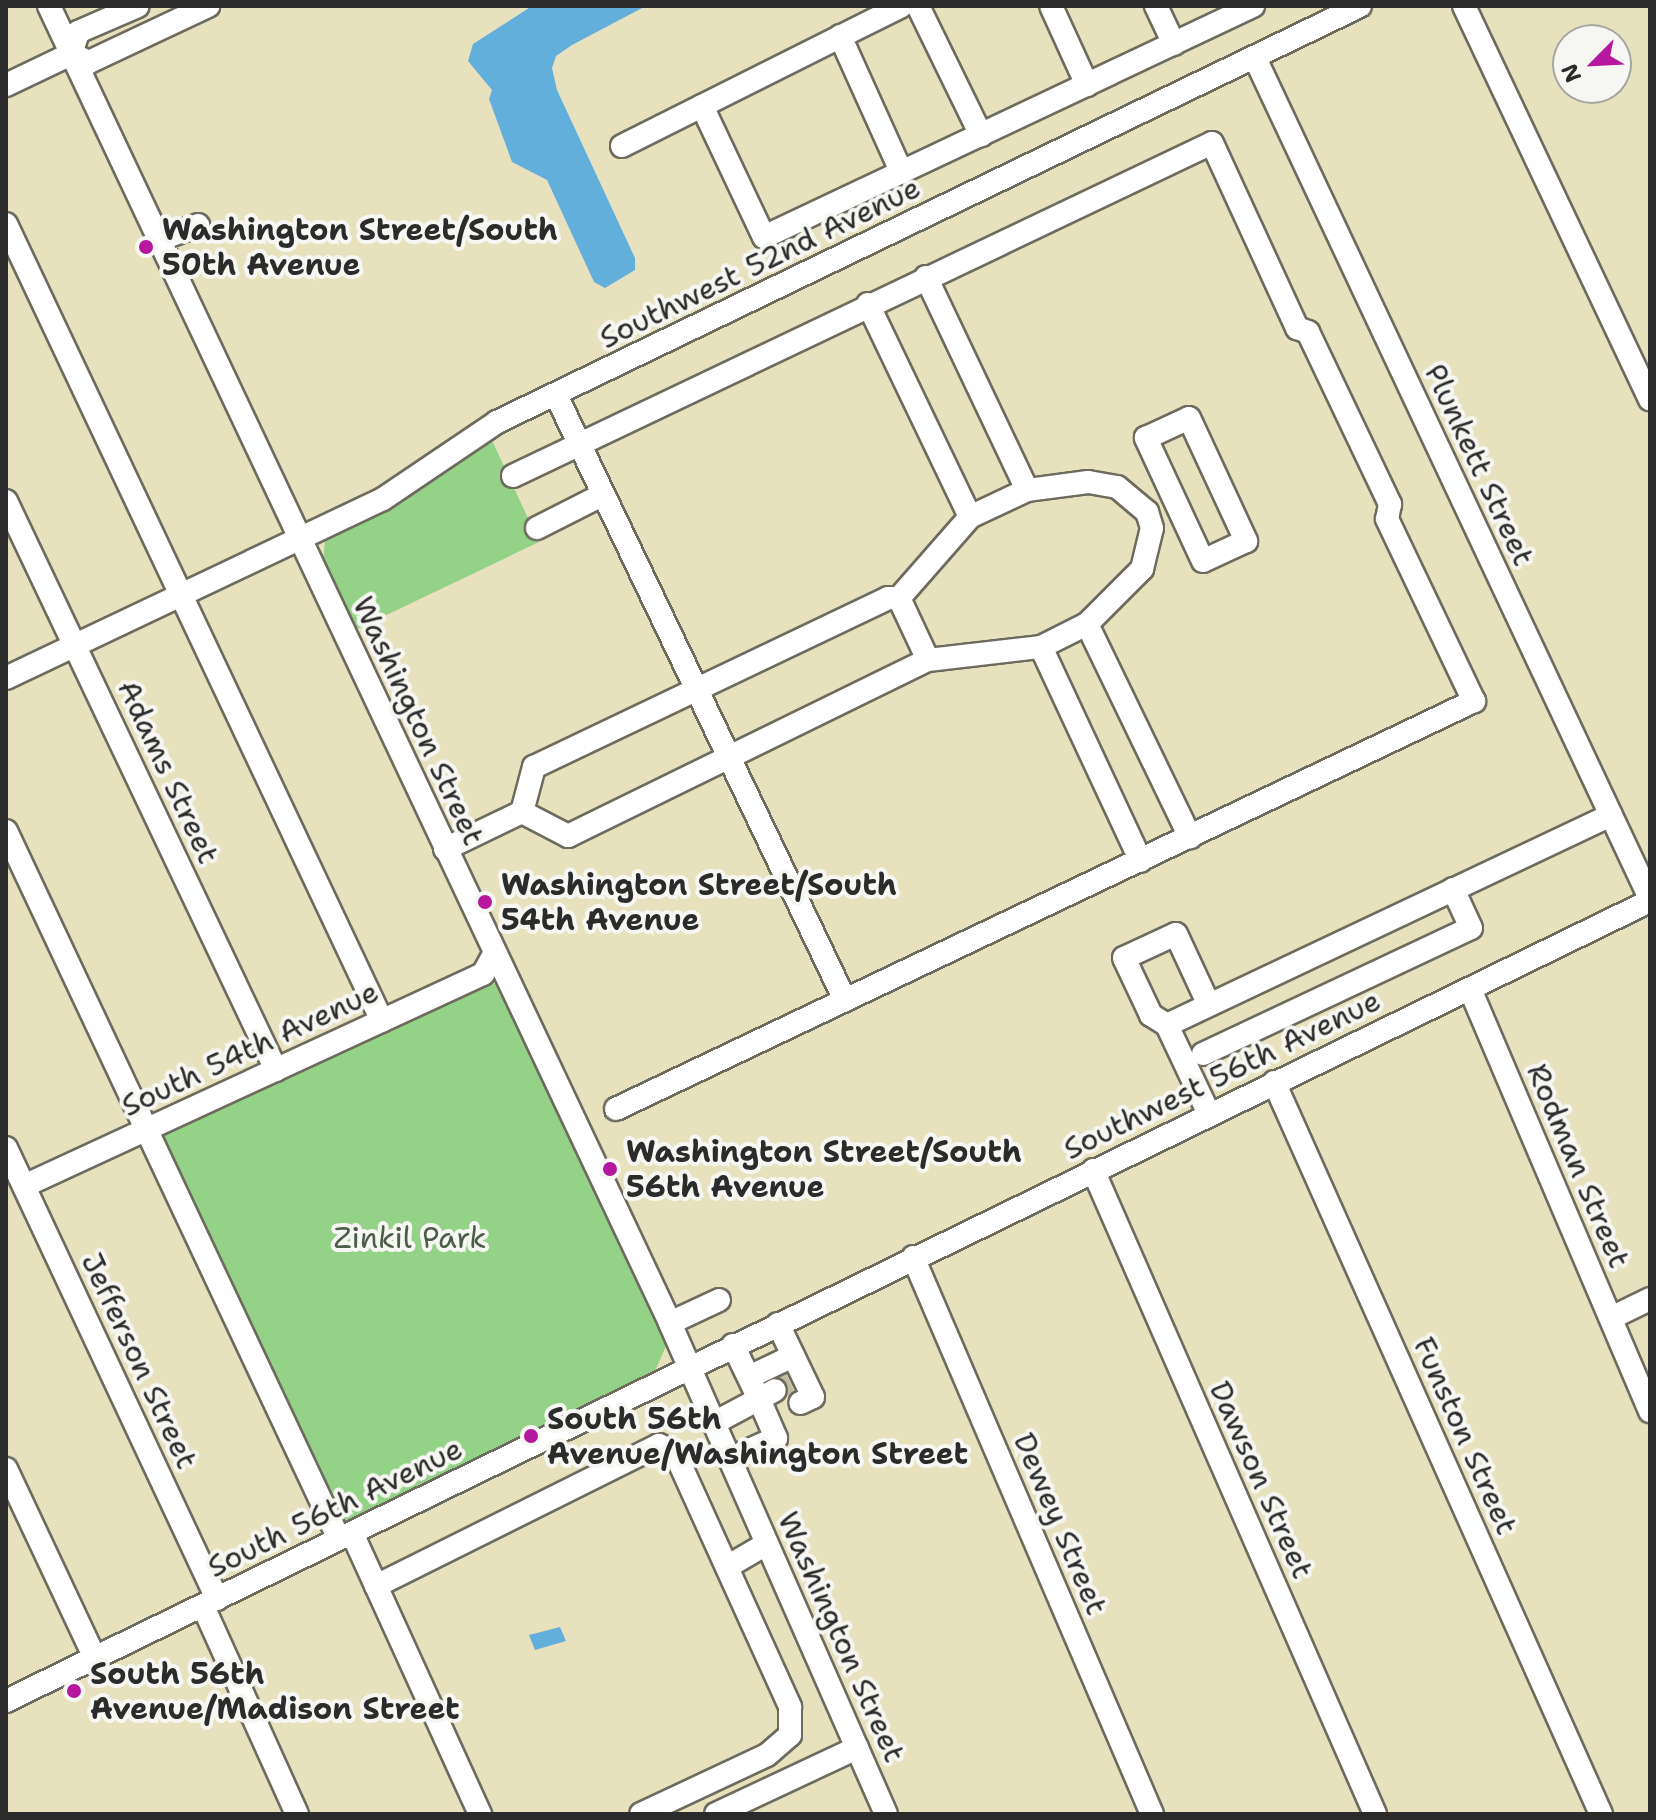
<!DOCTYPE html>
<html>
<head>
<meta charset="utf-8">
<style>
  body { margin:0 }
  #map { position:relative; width:1656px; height:1820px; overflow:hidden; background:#e8e1be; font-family:"Shantell Sans",sans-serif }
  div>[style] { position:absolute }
  .green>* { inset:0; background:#94d287 }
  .water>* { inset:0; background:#63afdc }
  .minor-tunnel>* { height:22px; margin-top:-11px; transform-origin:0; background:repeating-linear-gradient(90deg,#c2bda1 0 22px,transparent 0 33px) }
  .roads { filter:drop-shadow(2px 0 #6d6b5e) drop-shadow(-2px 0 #6d6b5e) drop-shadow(0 2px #6d6b5e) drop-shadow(0 -2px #6d6b5e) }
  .minor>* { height:22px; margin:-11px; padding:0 11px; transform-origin:11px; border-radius:11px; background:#fff }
  .dots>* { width:22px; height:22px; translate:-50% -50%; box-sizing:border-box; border:4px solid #f6f6f2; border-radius:50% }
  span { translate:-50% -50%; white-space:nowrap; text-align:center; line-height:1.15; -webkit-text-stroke:8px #f6f6f2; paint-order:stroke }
  .poi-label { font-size:30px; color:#2b2b2b; font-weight:700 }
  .left { translate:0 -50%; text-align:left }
  .street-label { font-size:30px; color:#2b2b2b }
  .park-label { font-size:30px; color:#4a5d47 }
  .frame { position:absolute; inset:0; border:8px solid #2b2b2b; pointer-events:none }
  .north { position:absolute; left:1552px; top:24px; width:80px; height:80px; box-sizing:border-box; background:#f6f6f2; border:2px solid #a5a5a2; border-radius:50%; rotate:246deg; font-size:22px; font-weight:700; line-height:32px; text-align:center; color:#2b2b2b }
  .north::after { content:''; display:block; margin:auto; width:28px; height:36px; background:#b5179e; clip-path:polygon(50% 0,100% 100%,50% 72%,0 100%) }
</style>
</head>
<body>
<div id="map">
  <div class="green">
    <div style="clip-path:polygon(490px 436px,539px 542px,353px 631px,323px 564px,325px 540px,404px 499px)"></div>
    <div style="clip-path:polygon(479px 983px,499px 984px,667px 1344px,655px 1371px,356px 1524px,338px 1522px,161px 1149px,164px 1136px)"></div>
  </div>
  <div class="water">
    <div style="clip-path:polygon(532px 6px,646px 6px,572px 45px,556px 56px,552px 68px,557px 90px,635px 258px,635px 270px,605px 288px,594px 282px,547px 180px,512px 162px,489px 99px,492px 90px,468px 61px,473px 44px)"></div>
    <div style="clip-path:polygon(560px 1627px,566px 1641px,535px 1650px,529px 1635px)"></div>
  </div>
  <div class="minor-tunnel">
    <div style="left:775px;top:1390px;width:17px;rotate:-25deg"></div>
  </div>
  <div class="roads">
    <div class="minor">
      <div style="left:49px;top:6px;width:1456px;rotate:64.75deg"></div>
      <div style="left:670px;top:1323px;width:536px;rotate:66.25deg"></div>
      <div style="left:918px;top:6px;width:144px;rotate:64deg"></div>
      <div style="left:1051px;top:6px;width:87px;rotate:65.5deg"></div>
      <div style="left:1156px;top:6px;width:42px;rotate:64.7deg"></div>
      <div style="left:1464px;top:6px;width:435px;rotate:64.7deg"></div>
      <div style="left:840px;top:36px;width:150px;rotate:65.7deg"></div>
      <div style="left:71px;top:54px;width:20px;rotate:24deg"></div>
      <div style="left:89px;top:62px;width:132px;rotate:-25.2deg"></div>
      <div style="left:71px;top:54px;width:23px;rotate:-72deg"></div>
      <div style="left:78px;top:32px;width:65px;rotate:-23.4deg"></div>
      <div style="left:1255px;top:58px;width:928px;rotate:64.82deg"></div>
      <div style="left:6px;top:85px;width:72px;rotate:-25.5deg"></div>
      <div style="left:702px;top:106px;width:145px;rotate:64.7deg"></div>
      <div style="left:764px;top:237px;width:541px;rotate:-25.29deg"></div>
      <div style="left:622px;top:146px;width:312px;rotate:-26.6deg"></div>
      <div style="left:6px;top:224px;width:881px;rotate:64.74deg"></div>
      <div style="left:159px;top:240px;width:42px;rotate:-21deg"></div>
      <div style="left:926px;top:277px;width:236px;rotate:64.6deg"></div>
      <div style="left:868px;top:304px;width:236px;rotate:64.4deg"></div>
      <div style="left:556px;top:395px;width:670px;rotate:64.47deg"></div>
      <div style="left:1189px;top:418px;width:136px;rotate:65.1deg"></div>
      <div style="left:1246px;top:541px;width:47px;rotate:155.1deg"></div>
      <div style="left:1203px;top:561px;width:136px;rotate:-114.9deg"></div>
      <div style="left:1146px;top:438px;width:47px;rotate:-24.9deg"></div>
      <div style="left:513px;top:476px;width:774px;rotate:-25.47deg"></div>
      <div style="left:1212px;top:143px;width:204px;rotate:65.3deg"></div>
      <div style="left:1297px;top:328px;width:12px;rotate:20deg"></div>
      <div style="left:1308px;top:332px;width:191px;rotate:64.5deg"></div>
      <div style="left:1390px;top:504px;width:15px;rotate:101deg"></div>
      <div style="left:1387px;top:519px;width:202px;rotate:64.5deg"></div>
      <div style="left:1474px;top:701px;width:950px;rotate:154.57deg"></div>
      <div style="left:6px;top:501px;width:630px;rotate:64.61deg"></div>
      <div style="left:537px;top:528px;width:73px;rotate:-26.9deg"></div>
      <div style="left:1087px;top:624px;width:237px;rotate:64.2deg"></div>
      <div style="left:1041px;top:647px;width:236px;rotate:65deg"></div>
      <div style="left:6px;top:678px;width:417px;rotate:-25.4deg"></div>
      <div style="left:383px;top:499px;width:138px;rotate:-34deg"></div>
      <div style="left:497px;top:422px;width:958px;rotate:-25.74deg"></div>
      <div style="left:522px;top:812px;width:52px;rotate:27.6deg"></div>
      <div style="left:568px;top:836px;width:401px;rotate:-26.1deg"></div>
      <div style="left:928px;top:660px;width:114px;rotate:-6.6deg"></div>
      <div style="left:1041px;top:647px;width:51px;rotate:-26.6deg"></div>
      <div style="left:1087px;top:624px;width:78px;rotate:-45deg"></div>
      <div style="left:1142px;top:569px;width:42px;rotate:-76.3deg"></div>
      <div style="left:1152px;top:528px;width:17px;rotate:-107deg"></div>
      <div style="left:1147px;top:512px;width:39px;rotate:-140deg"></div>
      <div style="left:1117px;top:487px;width:29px;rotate:-170deg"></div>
      <div style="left:1088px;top:482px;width:62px;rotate:172.5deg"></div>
      <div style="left:1027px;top:490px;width:63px;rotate:154.7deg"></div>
      <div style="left:970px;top:517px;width:108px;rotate:131.2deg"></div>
      <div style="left:899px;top:598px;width:68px;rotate:64.9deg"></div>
      <div style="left:6px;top:831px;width:782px;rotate:64.81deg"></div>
      <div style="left:445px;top:849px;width:85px;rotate:-25.7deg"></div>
      <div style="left:522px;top:812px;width:47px;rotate:-75.1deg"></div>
      <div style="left:534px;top:767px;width:392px;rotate:-25.5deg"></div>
      <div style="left:888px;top:598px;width:11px"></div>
      <div style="left:1470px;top:989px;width:459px;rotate:66.9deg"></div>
      <div style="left:1167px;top:1025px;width:491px;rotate:-25.3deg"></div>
      <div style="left:1203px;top:1054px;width:296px;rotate:-25.2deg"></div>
      <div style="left:1471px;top:928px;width:43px;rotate:-114.8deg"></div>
      <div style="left:1274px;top:1082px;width:802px;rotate:65.93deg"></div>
      <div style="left:1209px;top:1114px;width:98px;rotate:-115.3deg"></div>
      <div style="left:1167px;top:1025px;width:19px;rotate:-148deg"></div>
      <div style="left:1151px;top:1015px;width:63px;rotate:-115.3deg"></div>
      <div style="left:1124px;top:958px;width:57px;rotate:-24.8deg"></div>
      <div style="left:1176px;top:934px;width:78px;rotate:65.1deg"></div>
      <div style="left:6px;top:1148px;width:498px;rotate:64.9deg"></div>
      <div style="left:1093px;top:1170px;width:703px;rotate:66.35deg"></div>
      <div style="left:24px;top:1186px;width:506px;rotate:-24.79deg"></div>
      <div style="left:483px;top:974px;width:21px;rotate:-61deg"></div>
      <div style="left:913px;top:1257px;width:606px;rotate:66.78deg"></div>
      <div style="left:1611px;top:1318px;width:43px;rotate:-26deg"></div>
      <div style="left:670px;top:1323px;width:54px;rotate:-25.1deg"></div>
      <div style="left:778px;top:1324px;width:81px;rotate:64.4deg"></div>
      <div style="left:813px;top:1397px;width:14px;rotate:155deg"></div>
      <div style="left:733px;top:1345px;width:60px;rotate:64.3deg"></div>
      <div style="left:759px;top:1399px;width:18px;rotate:-29deg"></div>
      <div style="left:749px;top:1377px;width:49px;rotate:-25.5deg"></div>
      <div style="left:714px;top:1423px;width:51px;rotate:-28.1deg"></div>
      <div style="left:759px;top:1399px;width:43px;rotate:66.4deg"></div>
      <div style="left:776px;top:1438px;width:51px;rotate:155.9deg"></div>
      <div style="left:6px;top:1469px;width:209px;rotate:64.8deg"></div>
      <div style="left:352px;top:1533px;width:309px;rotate:65.5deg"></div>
      <div style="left:727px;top:1567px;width:45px;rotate:-30.5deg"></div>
      <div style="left:376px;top:1586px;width:316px;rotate:-26.5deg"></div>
      <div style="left:659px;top:1445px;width:18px;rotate:27deg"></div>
      <div style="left:675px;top:1453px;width:279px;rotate:65.6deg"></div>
      <div style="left:790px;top:1707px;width:28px;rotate:90deg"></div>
      <div style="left:790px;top:1735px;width:30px;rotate:139deg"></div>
      <div style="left:767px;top:1755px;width:139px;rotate:154.9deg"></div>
      <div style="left:203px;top:1606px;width:228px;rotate:65.7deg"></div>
      <div style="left:6px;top:1701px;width:1828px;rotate:-25.95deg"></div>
      <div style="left:716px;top:1814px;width:156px;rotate:-25.1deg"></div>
    </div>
  </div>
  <div class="dots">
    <div style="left:146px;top:247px;background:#b5179e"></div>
    <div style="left:485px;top:902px;background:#b5179e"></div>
    <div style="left:610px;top:1169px;background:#b5179e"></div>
    <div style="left:531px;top:1436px;background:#b5179e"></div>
    <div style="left:74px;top:1691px;background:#b5179e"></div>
  </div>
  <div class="poi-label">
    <span class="left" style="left:162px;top:247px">Washington Street/South<br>50th Avenue</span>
    <span class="left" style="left:501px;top:902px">Washington Street/South<br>54th Avenue</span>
    <span class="left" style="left:626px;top:1169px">Washington Street/South<br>56th Avenue</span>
    <span class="left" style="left:547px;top:1436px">South 56th<br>Avenue/Washington Street</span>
    <span class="left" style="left:90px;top:1691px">South 56th<br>Avenue/Madison Street</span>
  </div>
  <div class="street-label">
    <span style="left:760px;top:263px;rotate:-26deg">Southwest 52nd Avenue</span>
    <span style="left:1479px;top:465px;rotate:65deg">Plunkett Street</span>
    <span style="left:418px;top:721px;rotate:65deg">Washington Street</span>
    <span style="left:168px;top:772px;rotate:65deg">Adams Street</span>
    <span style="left:250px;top:1049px;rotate:-25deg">South 54th Avenue</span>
    <span style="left:1222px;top:1075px;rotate:-26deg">Southwest 56th Avenue</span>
    <span style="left:1578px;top:1166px;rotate:67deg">Rodman Street</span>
    <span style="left:139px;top:1361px;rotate:65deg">Jefferson Street</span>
    <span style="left:1465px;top:1436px;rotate:66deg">Funston Street</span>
    <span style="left:1261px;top:1480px;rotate:66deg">Dawson Street</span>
    <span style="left:335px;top:1508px;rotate:-26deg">South 56th Avenue</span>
    <span style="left:1060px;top:1524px;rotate:67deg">Dewey Street</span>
    <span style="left:841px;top:1637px;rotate:66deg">Washington Street</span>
  </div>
  <div class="park-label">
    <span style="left:410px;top:1238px">Zinkil Park</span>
  </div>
  <div class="frame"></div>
  <div class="north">N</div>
</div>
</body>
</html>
